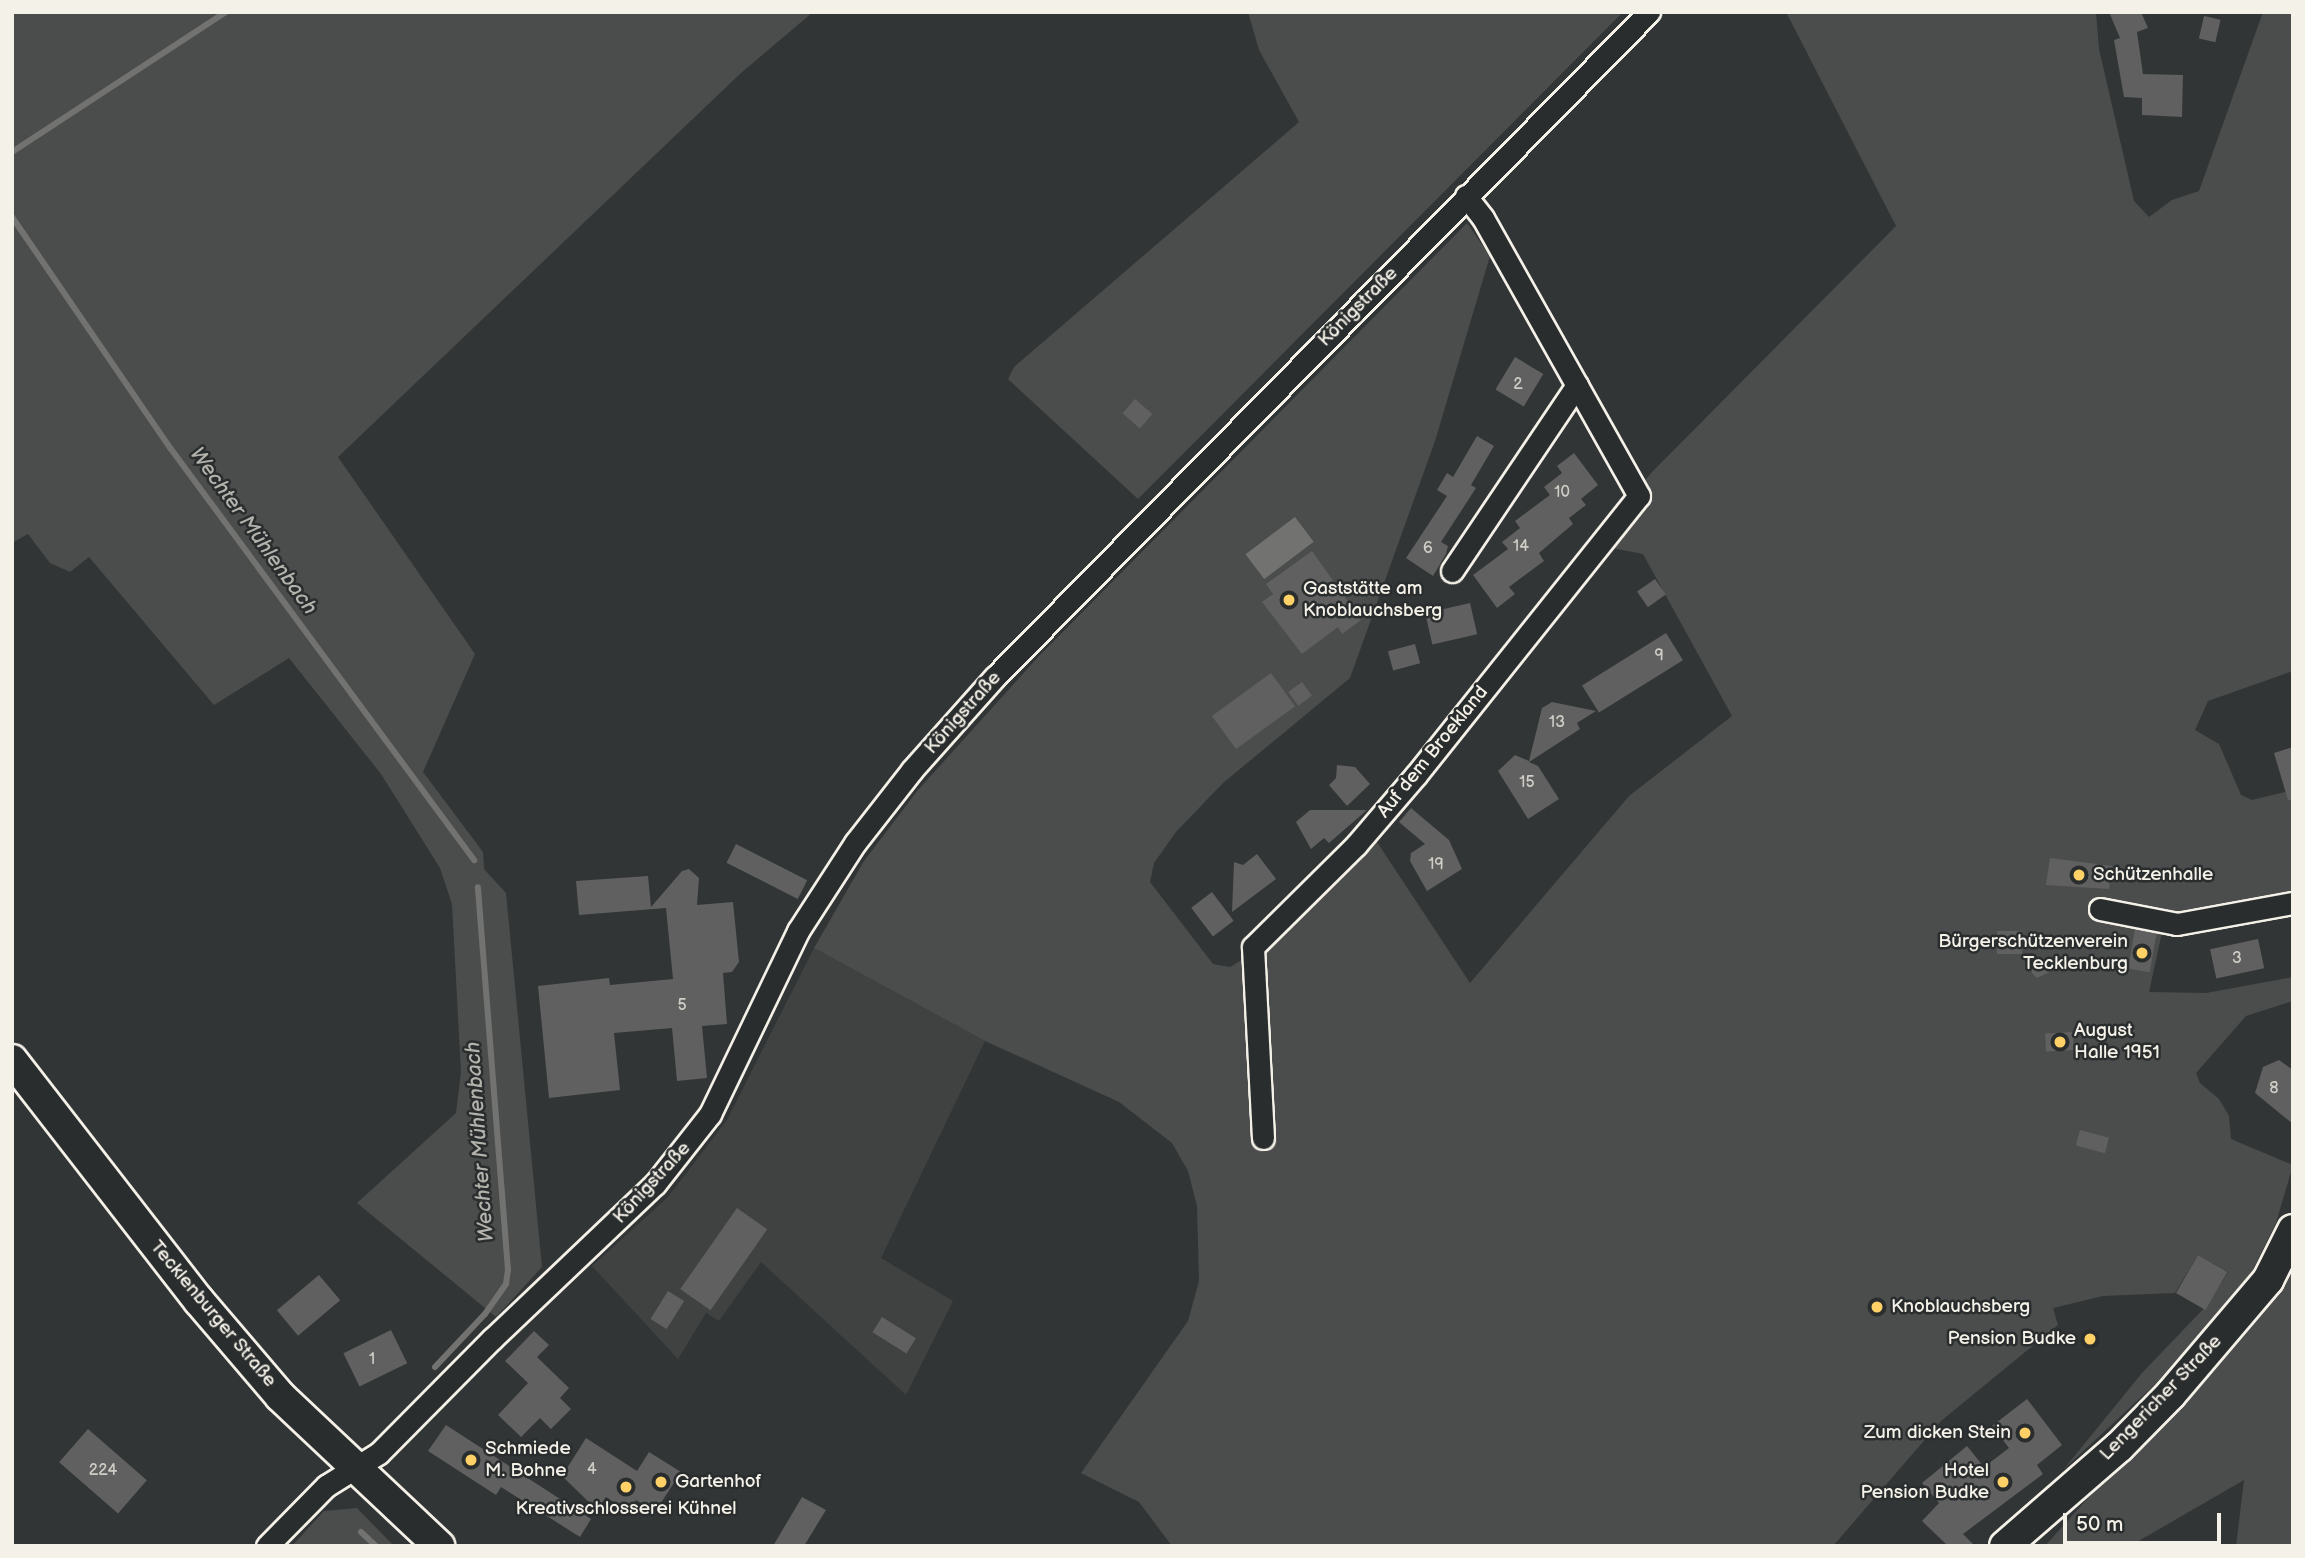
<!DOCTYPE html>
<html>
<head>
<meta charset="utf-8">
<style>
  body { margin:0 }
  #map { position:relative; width:2305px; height:1558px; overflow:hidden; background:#323535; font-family:"Balsamiq Sans",sans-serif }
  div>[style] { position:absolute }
  .built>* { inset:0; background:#404242 }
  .green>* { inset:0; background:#4b4d4c }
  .water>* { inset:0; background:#727370; transform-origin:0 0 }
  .stream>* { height:6px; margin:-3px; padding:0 3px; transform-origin:3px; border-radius:3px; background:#727370 }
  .building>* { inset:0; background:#5f605f; transform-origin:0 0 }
  .roads { filter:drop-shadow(2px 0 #f4f1e8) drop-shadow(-2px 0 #f4f1e8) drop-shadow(0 2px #f4f1e8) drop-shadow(0 -2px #f4f1e8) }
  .minor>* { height:21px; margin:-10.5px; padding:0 10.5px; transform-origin:10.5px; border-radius:10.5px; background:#2a2d2e }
  .secondary>* { height:30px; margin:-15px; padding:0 15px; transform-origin:15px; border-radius:15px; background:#2a2d2e }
  .dots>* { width:19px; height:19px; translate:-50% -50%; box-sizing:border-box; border:4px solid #2a2d2e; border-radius:50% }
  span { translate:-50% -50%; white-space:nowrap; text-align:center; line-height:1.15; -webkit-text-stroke:5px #2a2d2e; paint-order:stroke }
  .number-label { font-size:16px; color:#cfcdc6 }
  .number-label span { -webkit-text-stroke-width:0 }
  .street-label { font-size:19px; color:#f4f1e8 }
  .poi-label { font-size:19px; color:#f4f1e8 }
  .left { translate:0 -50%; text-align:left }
  .right { translate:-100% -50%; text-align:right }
  .water-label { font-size:21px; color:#b3b2ac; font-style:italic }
  .frame { position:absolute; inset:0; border:14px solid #f4f1e8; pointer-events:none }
  .scale { position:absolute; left:2063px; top:1513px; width:158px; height:32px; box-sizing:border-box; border:4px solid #f4f1e8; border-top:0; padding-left:9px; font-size:21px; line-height:24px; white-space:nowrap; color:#f4f1e8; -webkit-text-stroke:5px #2a2d2e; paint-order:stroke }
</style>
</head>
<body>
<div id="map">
  <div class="built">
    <div style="clip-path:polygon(814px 948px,985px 1041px,881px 1258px,953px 1301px,906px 1395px,761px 1262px,719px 1321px,706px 1313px,678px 1359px,592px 1266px,668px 1197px,727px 1120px)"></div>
  </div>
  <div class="green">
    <div style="clip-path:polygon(12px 12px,813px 12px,741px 73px,338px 457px,475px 654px,423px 772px,483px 852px,484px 869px,506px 893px,542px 1267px,496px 1317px,357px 1203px,456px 1113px,461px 1072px,452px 904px,440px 868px,381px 774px,289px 658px,214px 705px,89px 557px,70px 572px,50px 563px,28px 534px,12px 543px)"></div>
    <div style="clip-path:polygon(1248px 12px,1623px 12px,1138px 499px,1008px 379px,1014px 367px,1299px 122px,1259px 50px)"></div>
    <div style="clip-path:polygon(1786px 12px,2096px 12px,2099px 49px,2134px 201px,2149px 217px,2172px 200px,2199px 191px,2263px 12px,2293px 12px,2293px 671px,2208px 701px,2195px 730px,2219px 744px,2241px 795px,2252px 800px,2293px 790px,2293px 897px,2164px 923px,2149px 992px,2206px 993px,2293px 977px,2293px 1001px,2246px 1016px,2196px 1073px,2200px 1083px,2219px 1099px,2229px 1116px,2231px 1139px,2293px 1165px,2276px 1223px,2248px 1279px,2208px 1335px,2064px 1469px,2142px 1373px,2208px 1304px,2228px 1272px,2198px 1255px,2175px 1293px,2103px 1296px,2053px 1308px,2058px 1325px,1941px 1421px,1833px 1546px,1172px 1546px,1139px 1502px,1081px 1473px,1188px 1321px,1199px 1281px,1197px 1206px,1188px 1171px,1172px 1143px,1119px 1102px,985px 1041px,814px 948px,864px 861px,918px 790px,1039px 656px,1467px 223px,1490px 256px,1435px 441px,1350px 678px,1223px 783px,1176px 832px,1154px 863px,1150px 882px,1213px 964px,1230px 967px,1270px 943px,1375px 839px,1470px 983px,1629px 796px,1732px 716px,1643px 554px,1591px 544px,1653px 471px,1896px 226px)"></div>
    <div style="clip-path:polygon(2293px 1269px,2293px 1546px,2236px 1546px,2244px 1480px,2130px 1546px,2045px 1546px)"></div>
    <div style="clip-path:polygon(357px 1508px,394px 1546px,292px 1546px,324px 1511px)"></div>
  </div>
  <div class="water">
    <div style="left:1295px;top:517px;width:31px;height:62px;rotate:53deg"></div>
  </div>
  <div class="stream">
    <div style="left:12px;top:152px;width:256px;rotate:-33.2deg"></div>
    <div style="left:12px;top:217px;width:281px;rotate:55.6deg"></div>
    <div style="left:171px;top:449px;width:511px;rotate:53.6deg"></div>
    <div style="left:435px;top:1367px;width:73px;rotate:-46.7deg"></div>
    <div style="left:485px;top:1314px;width:37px;rotate:-55deg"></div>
    <div style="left:506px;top:1284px;width:14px;rotate:-82deg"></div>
    <div style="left:508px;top:1270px;width:384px;rotate:-94.5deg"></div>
    <div style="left:361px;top:1532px;width:21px;rotate:43deg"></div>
  </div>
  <div class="building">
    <div style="clip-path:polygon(2109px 12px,2141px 12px,2148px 28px,2137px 32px,2143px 74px,2183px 75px,2182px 117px,2142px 115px,2142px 98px,2124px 97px,2114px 40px,2120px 38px)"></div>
    <div style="left:2204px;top:16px;width:17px;height:23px;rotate:13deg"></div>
    <div style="left:1515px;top:357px;width:33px;height:38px;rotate:31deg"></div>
    <div style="left:1135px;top:399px;width:23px;height:19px;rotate:41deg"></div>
    <div style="clip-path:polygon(1477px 436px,1494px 446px,1471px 485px,1476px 488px,1441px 542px,1448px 546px,1446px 554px,1433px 576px,1406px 558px,1447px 496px,1437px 490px,1447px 473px,1453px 477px)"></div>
    <div style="clip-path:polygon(1574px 453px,1598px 485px,1581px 499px,1586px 505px,1569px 518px,1573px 524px,1539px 553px,1544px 561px,1509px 587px,1515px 594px,1497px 608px,1473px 575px,1508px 549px,1502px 542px,1520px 528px,1515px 521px,1550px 495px,1544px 487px,1562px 473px,1557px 466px)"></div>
    <div style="clip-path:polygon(1312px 551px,1361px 620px,1342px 634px,1338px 627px,1302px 654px,1262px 602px,1273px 594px,1266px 584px)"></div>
    <div style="left:1655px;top:579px;width:19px;height:22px;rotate:55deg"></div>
    <div style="left:1470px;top:603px;width:32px;height:46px;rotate:77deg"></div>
    <div style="left:1666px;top:633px;width:32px;height:99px;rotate:58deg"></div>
    <div style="left:1415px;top:644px;width:20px;height:28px;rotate:75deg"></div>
    <div style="left:1271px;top:673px;width:41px;height:73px;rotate:54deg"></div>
    <div style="left:1302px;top:682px;width:17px;height:17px;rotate:54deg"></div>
    <div style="clip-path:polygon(1552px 702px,1596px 711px,1577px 723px,1580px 729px,1529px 762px,1538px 766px,1559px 799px,1528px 819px,1498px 771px,1515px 755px,1529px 761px,1542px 708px)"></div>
    <div style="clip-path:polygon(2293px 747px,2293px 800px,2288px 800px,2274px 753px)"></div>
    <div style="clip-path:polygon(1337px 765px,1355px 767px,1370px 784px,1347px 806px,1329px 785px,1336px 778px)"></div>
    <div style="clip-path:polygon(1411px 808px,1449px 840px,1462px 869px,1427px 891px,1410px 861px,1411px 853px,1425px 844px,1399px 822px)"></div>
    <div style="clip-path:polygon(1310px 810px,1367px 810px,1329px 843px,1324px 838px,1311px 849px,1296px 822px)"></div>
    <div style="left:736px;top:844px;width:80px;height:21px;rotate:27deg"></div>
    <div style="clip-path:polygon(1257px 854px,1276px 879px,1232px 912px,1234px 862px,1243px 865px)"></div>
    <div style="clip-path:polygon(2050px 858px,2112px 866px,2109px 889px,2046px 885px)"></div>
    <div style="clip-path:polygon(689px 869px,699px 878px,697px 905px,733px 902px,739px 962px,732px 972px,723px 973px,727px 1024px,702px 1026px,707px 1078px,677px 1081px,672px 1028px,614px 1033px,620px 1090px,549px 1098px,538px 986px,609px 978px,610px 985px,673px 979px,666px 908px,579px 915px,576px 881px,648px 876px,651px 907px,682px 871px)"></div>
    <div style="left:1212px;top:892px;width:36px;height:26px;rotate:53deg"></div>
    <div style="left:2135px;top:929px;width:22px;height:40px;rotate:10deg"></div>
    <div style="left:1997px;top:931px;width:25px;height:23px"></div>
    <div style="left:2258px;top:939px;width:30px;height:49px;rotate:78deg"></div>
    <div style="clip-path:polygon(2031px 960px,2044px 960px,2050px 972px,2037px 978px,2032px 973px)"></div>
    <div style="left:2073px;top:1032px;width:18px;height:28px;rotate:87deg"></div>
    <div style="clip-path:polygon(2279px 1060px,2293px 1070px,2293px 1124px,2255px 1093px,2263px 1067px)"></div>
    <div style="left:2080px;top:1130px;width:30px;height:16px;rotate:15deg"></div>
    <div style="left:737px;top:1208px;width:37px;height:99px;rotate:35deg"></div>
    <div style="left:2198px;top:1255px;width:34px;height:44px;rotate:30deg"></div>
    <div style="left:319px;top:1275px;width:33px;height:55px;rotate:50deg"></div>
    <div style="left:668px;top:1291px;width:19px;height:33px;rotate:32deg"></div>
    <div style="left:882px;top:1317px;width:40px;height:18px;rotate:32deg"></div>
    <div style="left:391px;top:1330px;width:37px;height:53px;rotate:64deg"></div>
    <div style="clip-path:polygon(534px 1331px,549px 1345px,537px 1357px,569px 1388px,560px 1398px,571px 1409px,551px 1429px,540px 1418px,521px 1437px,498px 1415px,528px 1383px,505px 1361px)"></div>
    <div style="clip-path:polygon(2027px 1399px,2062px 1445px,2037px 1465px,2043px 1474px,1963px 1534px,1975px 1546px,1948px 1546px,1922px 1521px,1939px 1503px,1922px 1483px,1967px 1446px,1984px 1467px,2009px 1448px,1992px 1426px)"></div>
    <div style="clip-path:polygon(446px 1425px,591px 1519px,580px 1537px,501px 1487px,496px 1495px,428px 1451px)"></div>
    <div style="left:88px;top:1429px;width:78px;height:44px;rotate:41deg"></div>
    <div style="clip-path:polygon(586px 1438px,637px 1471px,649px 1452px,681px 1472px,655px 1512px,636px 1500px,629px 1512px,606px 1497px,597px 1510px,562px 1476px)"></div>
    <div style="clip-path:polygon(802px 1497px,826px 1510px,804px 1546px,773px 1546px)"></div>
  </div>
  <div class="roads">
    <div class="minor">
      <div style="left:1452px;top:571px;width:224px;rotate:-56.1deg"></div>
      <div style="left:2100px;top:909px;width:78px;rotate:11deg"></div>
      <div style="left:2177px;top:924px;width:118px;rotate:-10.3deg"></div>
      <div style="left:1263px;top:1138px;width:191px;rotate:-93deg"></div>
      <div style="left:1253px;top:947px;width:145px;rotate:-44.7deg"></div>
      <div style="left:1356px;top:845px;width:92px;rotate:-49.4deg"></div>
      <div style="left:1416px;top:775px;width:357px;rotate:-51.4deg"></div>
      <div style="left:1639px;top:496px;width:319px;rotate:-119.3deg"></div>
      <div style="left:1483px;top:218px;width:28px;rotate:-128deg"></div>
      <div style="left:267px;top:1546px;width:84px;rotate:-45.5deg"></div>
      <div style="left:326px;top:1486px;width:62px;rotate:-31.9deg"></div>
      <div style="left:379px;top:1453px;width:161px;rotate:-45.3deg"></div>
      <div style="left:492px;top:1339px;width:225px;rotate:-43.6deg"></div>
      <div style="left:655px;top:1184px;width:89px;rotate:-51.8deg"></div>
      <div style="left:710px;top:1114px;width:203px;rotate:-64.3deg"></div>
      <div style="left:798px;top:931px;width:105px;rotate:-57.1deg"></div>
      <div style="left:855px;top:843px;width:93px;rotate:-52deg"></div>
      <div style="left:912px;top:770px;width:125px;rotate:-48.3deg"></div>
      <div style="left:995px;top:677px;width:933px;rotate:-45.48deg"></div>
    </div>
    <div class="secondary">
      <div style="left:12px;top:1060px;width:305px;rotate:52.2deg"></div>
      <div style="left:199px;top:1301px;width:125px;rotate:49.5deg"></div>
      <div style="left:280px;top:1396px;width:219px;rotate:43.3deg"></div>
      <div style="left:2005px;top:1546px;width:151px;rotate:-41deg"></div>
      <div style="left:2119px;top:1447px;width:74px;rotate:-45.5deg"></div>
      <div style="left:2171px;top:1394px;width:150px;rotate:-49.6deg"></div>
      <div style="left:2268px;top:1280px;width:56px;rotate:-63.4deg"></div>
    </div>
  </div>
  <div class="dots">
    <div style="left:1289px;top:600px;background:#ffd166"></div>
    <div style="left:2079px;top:875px;background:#ffd166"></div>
    <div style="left:2142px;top:953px;background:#ffd166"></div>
    <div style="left:2060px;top:1042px;background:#ffd166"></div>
    <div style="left:1877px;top:1307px;background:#ffd166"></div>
    <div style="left:2090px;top:1339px;background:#ffd166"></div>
    <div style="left:2025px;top:1433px;background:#ffd166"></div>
    <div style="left:471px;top:1460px;background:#ffd166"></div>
    <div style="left:661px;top:1482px;background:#ffd166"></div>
    <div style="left:2003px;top:1482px;background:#ffd166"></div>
    <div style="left:626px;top:1487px;background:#ffd166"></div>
  </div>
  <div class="number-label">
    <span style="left:1518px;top:385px">2</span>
    <span style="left:1562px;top:493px">10</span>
    <span style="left:1521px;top:547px">14</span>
    <span style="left:1428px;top:549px">6</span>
    <span style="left:1659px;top:656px">9</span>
    <span style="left:1557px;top:723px">13</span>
    <span style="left:1527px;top:783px">15</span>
    <span style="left:1436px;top:865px">19</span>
    <span style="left:2237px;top:959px">3</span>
    <span style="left:682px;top:1006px">5</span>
    <span style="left:2274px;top:1089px">8</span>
    <span style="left:372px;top:1360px">1</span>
    <span style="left:592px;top:1470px">4</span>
    <span style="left:103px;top:1471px">224</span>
  </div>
  <div class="street-label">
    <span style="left:1358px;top:307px;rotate:-45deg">Königstraße</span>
    <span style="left:963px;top:713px;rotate:-48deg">Königstraße</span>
    <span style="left:1433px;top:752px;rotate:-51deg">Auf dem Broekland</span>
    <span style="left:652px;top:1183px;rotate:-47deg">Königstraße</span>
    <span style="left:213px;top:1314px;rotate:50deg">Tecklenburger Straße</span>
    <span style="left:2161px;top:1398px;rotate:-46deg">Lengericher Straße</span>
  </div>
  <div class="poi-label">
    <span class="left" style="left:1303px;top:600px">Gaststätte am<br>Knoblauchsberg</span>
    <span class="left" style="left:2093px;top:875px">Schützenhalle</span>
    <span class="right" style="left:2128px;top:953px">Bürgerschützenverein<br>Tecklenburg</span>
    <span class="left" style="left:2074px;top:1042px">August<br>Halle 1951</span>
    <span class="left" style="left:1891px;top:1307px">Knoblauchsberg</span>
    <span class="right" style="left:2076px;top:1339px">Pension Budke</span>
    <span class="right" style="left:2011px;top:1433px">Zum dicken Stein</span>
    <span class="left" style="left:485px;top:1460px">Schmiede<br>M. Bohne</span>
    <span class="right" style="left:1989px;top:1482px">Hotel<br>Pension Budke</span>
    <span class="left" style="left:675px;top:1482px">Gartenhof</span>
    <span style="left:626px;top:1509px">Kreativschlosserei Kühnel</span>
  </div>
  <div class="water-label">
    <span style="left:253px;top:531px;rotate:54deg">Wechter Mühlenbach</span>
    <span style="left:480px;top:1142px;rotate:-94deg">Wechter Mühlenbach</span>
  </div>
  <div class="frame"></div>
  <div class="scale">50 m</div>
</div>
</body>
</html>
